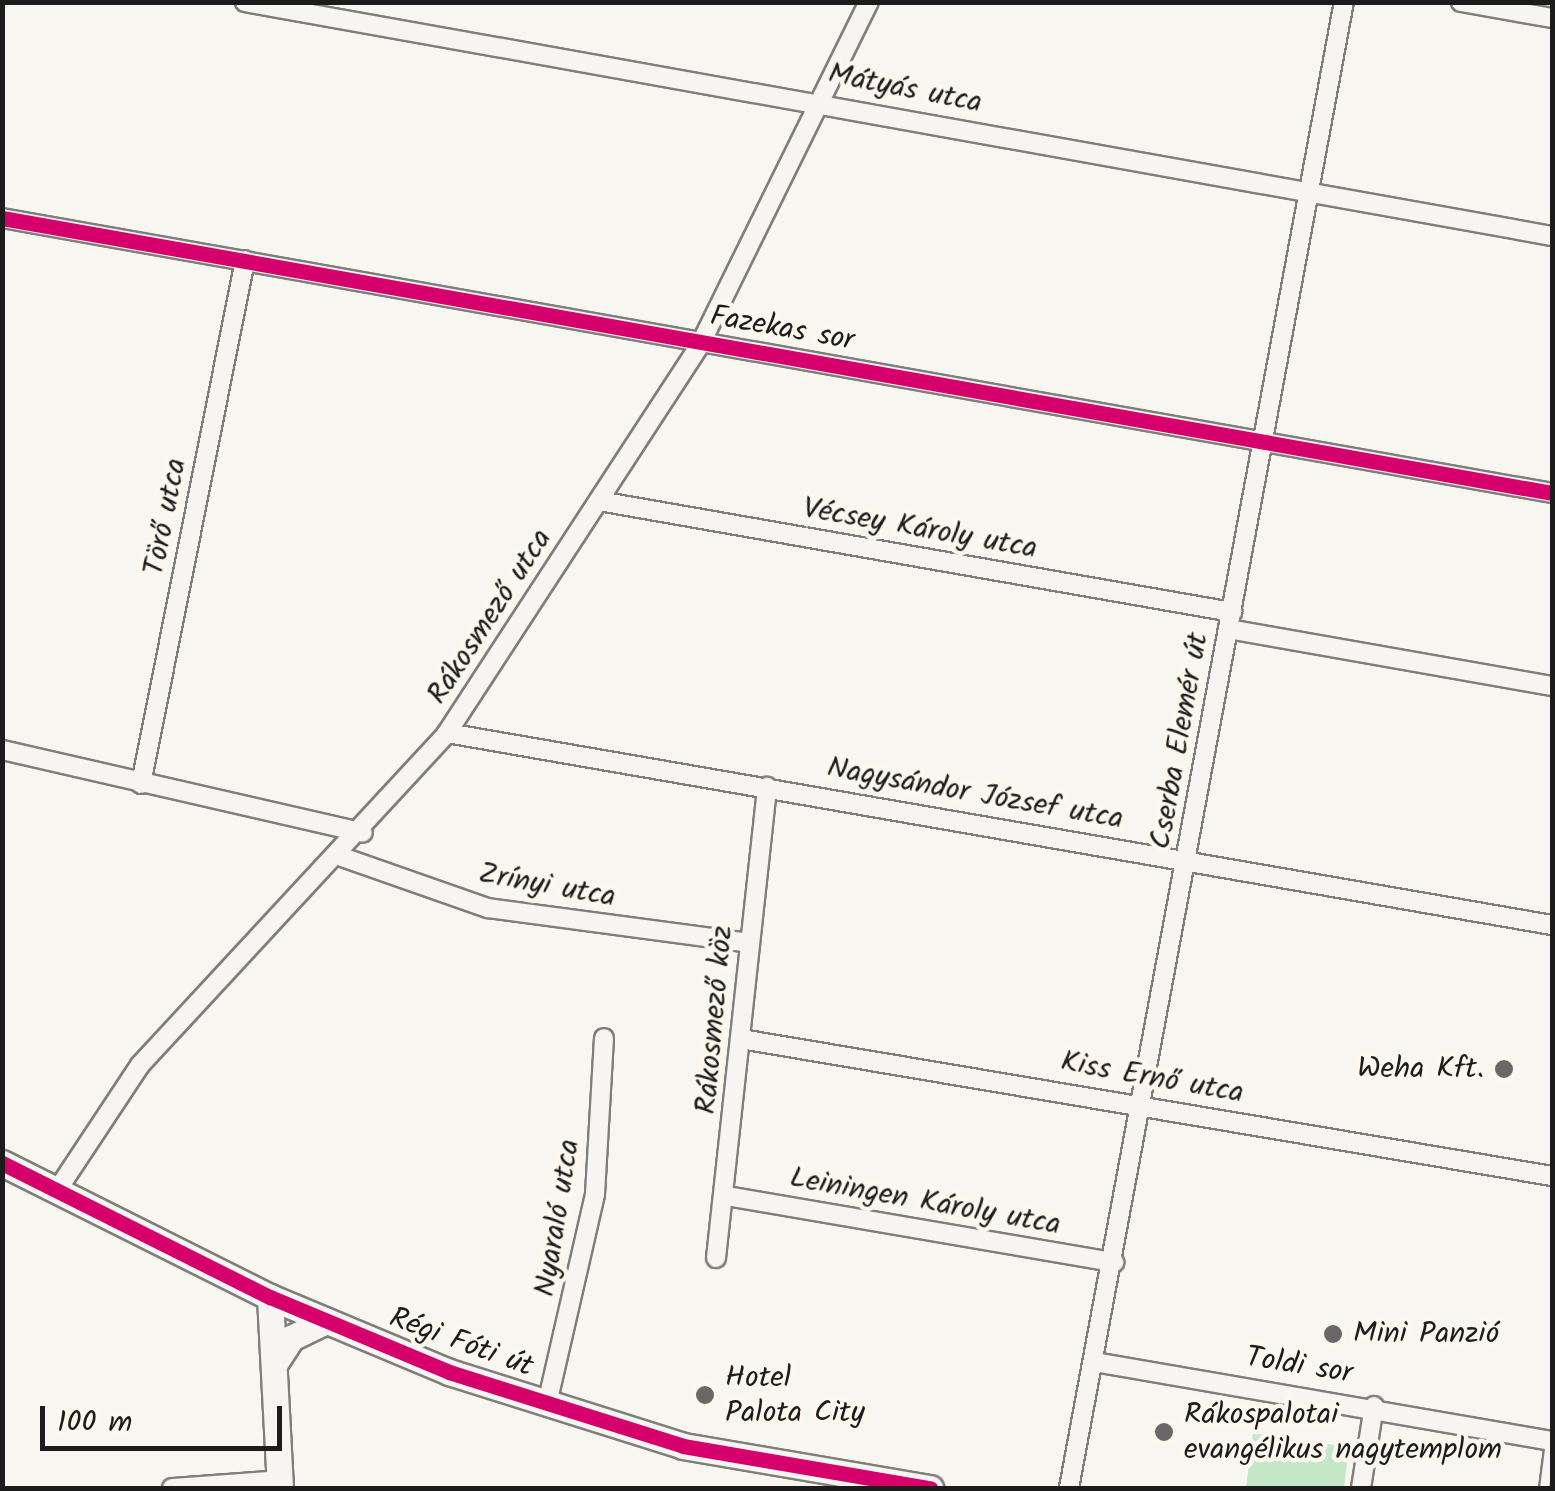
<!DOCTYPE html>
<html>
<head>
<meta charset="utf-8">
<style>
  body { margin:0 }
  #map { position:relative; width:1555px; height:1491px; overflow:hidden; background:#f8f6f0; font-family:Kalam,sans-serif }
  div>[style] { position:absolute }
  .green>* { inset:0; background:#c3e7c7 }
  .roads { filter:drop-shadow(2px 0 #7f7e7b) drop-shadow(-2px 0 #7f7e7b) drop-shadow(0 2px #7f7e7b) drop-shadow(0 -2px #7f7e7b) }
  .lane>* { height:9px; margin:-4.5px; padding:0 4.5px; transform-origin:4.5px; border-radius:4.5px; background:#f6f5f1 }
  .street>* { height:18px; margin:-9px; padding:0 9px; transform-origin:9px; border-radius:9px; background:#f6f5f1 }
  .secondary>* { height:25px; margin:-12.5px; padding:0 12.5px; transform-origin:12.5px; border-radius:12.5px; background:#f6f5f1 }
  .cycleway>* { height:15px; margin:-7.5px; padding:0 7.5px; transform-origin:7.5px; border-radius:7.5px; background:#d6006c }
  .dots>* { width:28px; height:28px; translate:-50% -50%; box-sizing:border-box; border:5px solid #fbf7ec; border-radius:50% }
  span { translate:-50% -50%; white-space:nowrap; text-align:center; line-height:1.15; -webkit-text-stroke:9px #fbf7ec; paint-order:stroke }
  .street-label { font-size:30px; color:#1c1c1c }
  .poi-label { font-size:30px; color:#1c1c1c }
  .right { translate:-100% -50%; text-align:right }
  .left { translate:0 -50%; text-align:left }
  .frame { position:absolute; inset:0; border:5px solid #1c1c1c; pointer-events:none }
  .scale { position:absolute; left:40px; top:1406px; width:242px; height:45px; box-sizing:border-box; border:5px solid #1c1c1c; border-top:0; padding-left:12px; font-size:30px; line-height:35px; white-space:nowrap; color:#1c1c1c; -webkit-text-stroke:8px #fbf7ec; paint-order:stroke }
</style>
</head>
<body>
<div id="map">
  <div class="green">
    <div style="clip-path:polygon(1253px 1433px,1349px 1447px,1344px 1488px,1246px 1488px)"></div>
  </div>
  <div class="roads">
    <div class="lane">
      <div style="left:1544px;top:1488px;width:47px;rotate:-82.7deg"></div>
    </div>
    <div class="street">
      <div style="left:245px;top:2px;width:1328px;rotate:10.15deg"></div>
      <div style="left:1461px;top:2px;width:92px;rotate:10deg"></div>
      <div style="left:2px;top:218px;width:1574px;rotate:10.06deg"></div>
      <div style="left:599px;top:501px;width:643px;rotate:9.95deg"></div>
      <div style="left:1228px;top:629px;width:329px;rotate:10deg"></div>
      <div style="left:447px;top:733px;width:1122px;rotate:9.86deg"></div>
      <div style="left:2px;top:750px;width:370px;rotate:12.9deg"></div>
      <div style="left:141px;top:784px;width:534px;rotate:-78.77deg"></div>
      <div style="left:342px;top:857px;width:155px;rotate:19.3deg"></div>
      <div style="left:488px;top:908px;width:264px;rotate:7.6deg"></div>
      <div style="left:741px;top:1039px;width:822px;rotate:9.59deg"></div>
      <div style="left:56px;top:1192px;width:152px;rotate:-56.5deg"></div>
      <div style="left:140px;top:1065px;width:452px;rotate:-47.2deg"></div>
      <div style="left:447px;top:733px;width:465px;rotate:-56.9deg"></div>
      <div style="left:701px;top:343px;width:380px;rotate:-63.8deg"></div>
      <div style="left:726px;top:1196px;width:394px;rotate:9.7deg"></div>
      <div style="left:716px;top:1258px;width:474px;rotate:-83.8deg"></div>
      <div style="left:1094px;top:1362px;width:465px;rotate:9.8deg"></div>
      <div style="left:547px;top:1404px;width:215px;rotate:-77.1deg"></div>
      <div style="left:595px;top:1194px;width:156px;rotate:-86.7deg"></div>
      <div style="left:172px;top:1488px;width:108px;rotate:-4.2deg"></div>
      <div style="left:1069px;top:1488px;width:1511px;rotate:-79.52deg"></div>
      <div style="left:1361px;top:1488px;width:83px;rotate:-81deg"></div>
    </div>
    <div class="secondary">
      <div style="left:2px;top:1163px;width:300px;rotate:26.6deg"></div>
      <div style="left:270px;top:1297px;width:194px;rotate:22.7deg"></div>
      <div style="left:449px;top:1372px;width:245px;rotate:17.5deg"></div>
      <div style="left:683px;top:1446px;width:251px;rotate:9.7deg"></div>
      <div style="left:270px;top:1297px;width:191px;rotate:87deg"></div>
      <div style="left:275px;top:1363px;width:30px;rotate:-57deg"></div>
      <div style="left:291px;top:1338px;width:39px;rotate:-26deg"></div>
    </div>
  </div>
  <div class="cycleway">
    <div style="left:2px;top:218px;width:1574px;rotate:10.06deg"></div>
    <div style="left:2px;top:1163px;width:300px;rotate:26.6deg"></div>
    <div style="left:270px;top:1297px;width:194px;rotate:22.7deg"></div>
    <div style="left:449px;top:1372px;width:245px;rotate:17.5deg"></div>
    <div style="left:683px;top:1446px;width:251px;rotate:9.7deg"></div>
  </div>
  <div class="dots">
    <div style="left:1504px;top:1069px;background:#696866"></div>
    <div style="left:1333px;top:1334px;background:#696866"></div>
    <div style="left:705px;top:1395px;background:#696866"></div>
    <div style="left:1164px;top:1432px;background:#696866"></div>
  </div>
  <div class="street-label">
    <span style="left:905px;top:89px;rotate:11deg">Mátyás utca</span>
    <span style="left:782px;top:329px;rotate:10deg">Fazekas sor</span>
    <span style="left:166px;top:517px;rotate:-79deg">Törő utca</span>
    <span style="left:920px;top:529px;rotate:10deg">Vécsey Károly utca</span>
    <span style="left:490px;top:617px;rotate:-57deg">Rákosmező utca</span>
    <span style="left:1180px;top:741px;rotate:-80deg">Cserba Elemér út</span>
    <span style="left:975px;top:794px;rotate:10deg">Nagysándor József utca</span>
    <span style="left:547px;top:886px;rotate:10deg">Zrínyi utca</span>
    <span style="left:715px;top:1020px;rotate:-85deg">Rákosmező köz</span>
    <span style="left:1152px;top:1078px;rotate:10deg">Kiss Ernő utca</span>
    <span style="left:925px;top:1202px;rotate:10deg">Leiningen Károly utca</span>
    <span style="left:558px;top:1218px;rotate:-81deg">Nyaraló utca</span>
    <span style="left:461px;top:1343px;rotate:20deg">Régi Fóti út</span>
    <span style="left:1299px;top:1366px;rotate:9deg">Toldi sor</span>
  </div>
  <div class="poi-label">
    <span class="right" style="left:1484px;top:1069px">Weha Kft.</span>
    <span class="left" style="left:1353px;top:1334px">Mini Panzió</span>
    <span class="left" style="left:725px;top:1395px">Hotel<br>Palota City</span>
    <span class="left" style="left:1184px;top:1432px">Rákospalotai<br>evangélikus nagytemplom</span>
  </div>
  <div class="frame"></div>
  <div class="scale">100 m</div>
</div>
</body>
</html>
